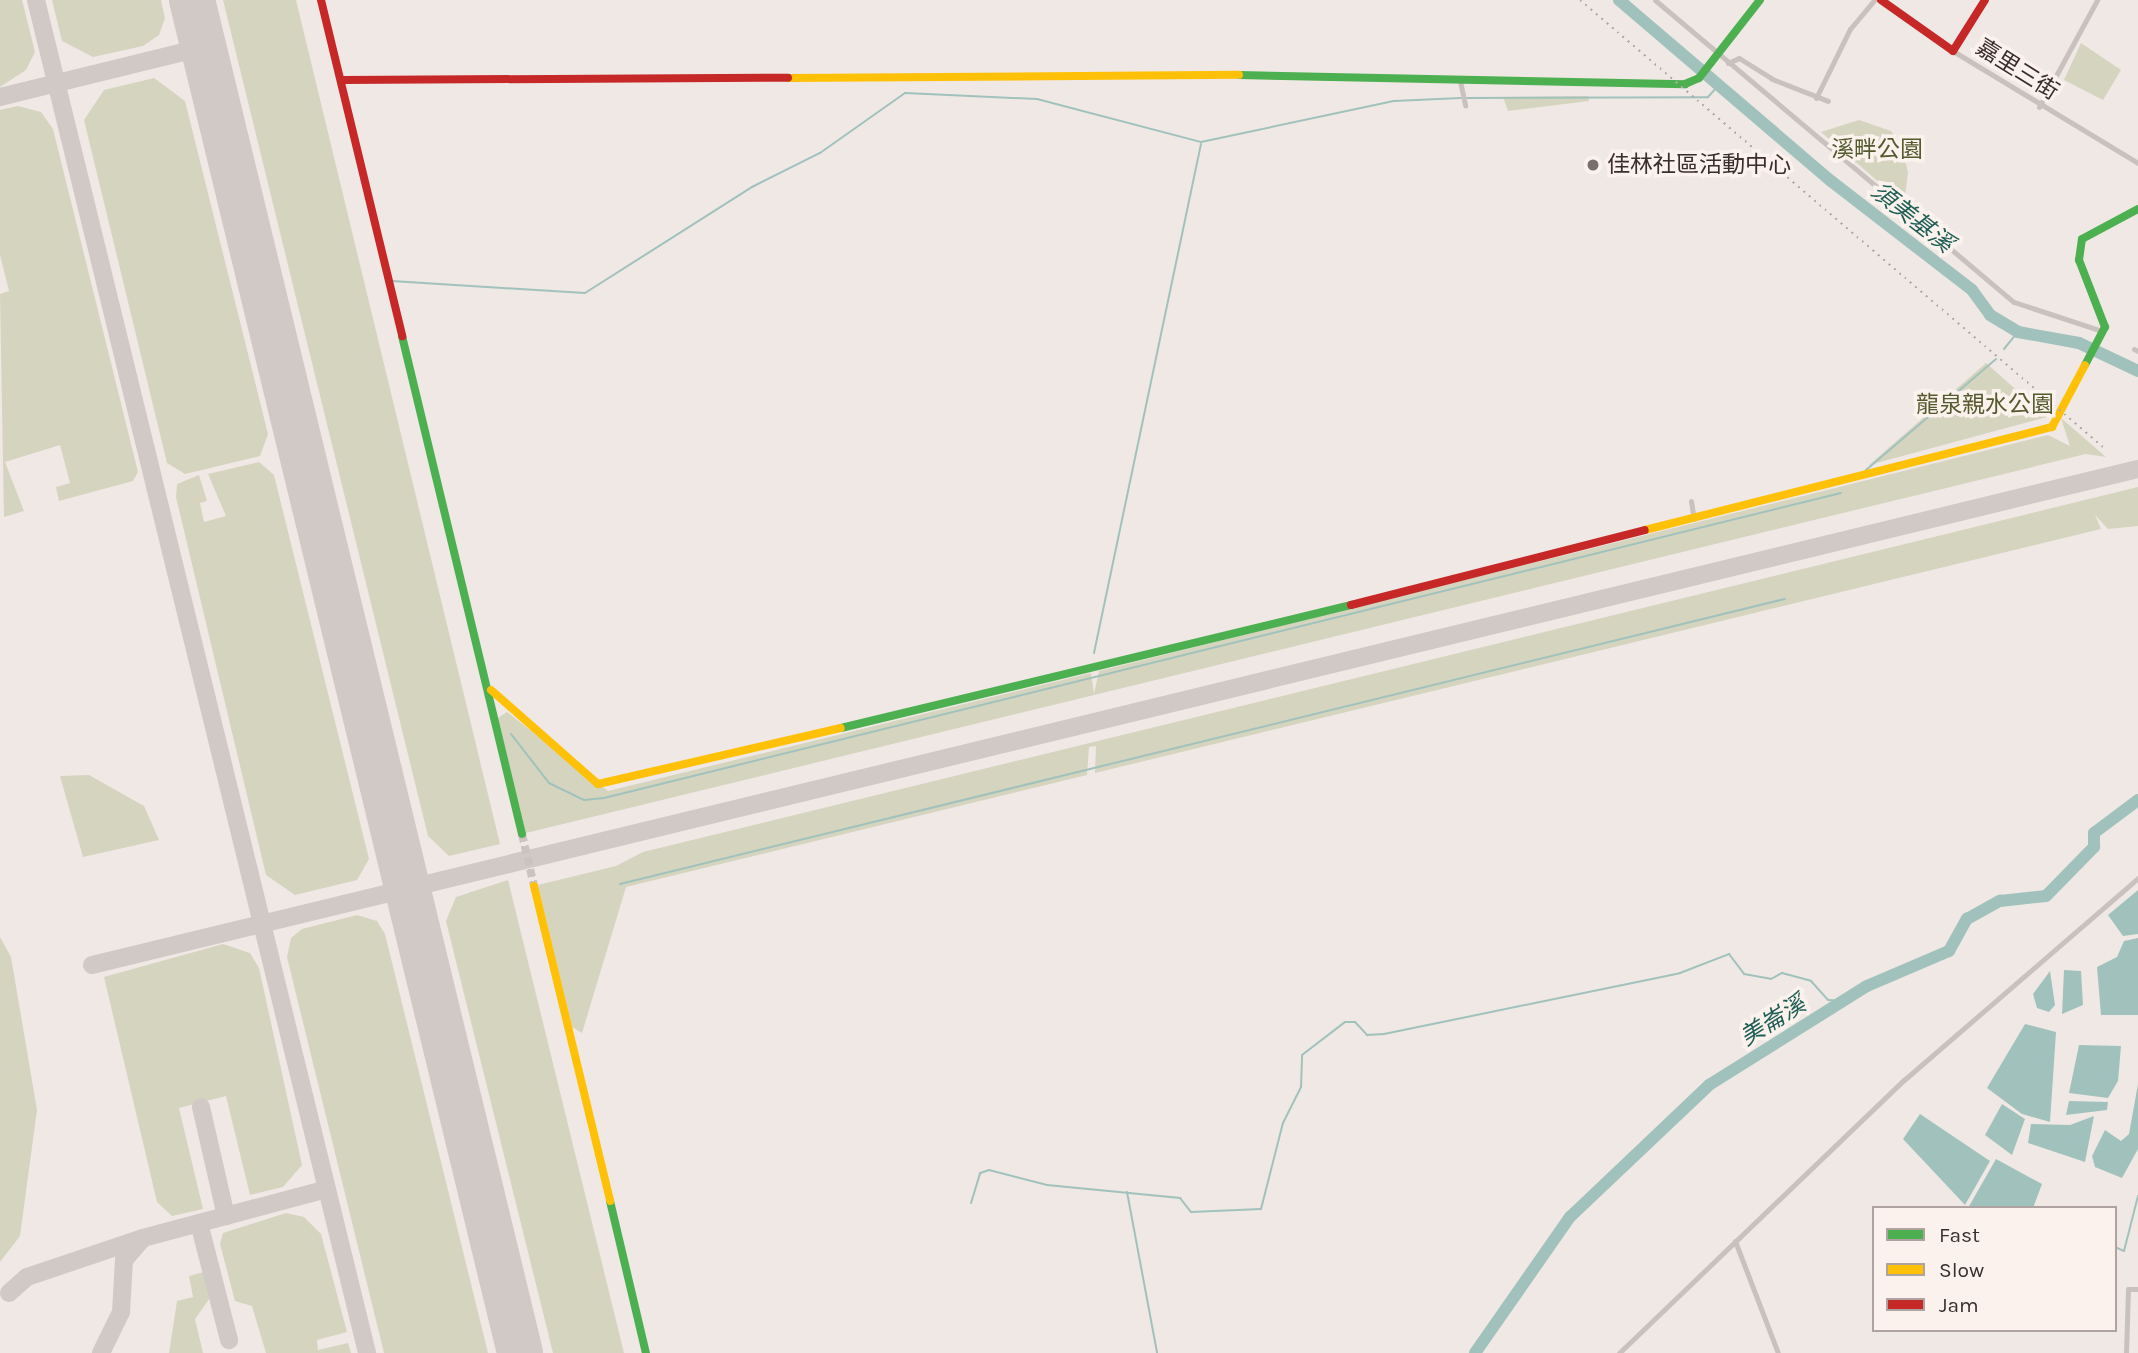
<!DOCTYPE html>
<html>
<head>
<meta charset="utf-8">
<style>
  body { margin:0 }
  #map { position:relative; width:2138px; height:1353px; overflow:hidden; background:#f0e8e5; font-family:Karla,"Noto Sans TC",sans-serif }
  div>[style] { position:absolute }
  .green>* { inset:0; background:#d5d4bf }
  .water>* { inset:0; background:#a1c2bc }
  .stream>* { height:2px; margin:-1px; padding:0 1px; transform-origin:1px; border-radius:1px; background:#a1c2bc }
  .river>* { height:12px; margin:-6px; padding:0 6px; transform-origin:6px; border-radius:6px; background:#a1c2bc }
  .taxiway>* { height:18px; margin:-9px; padding:0 9px; transform-origin:9px; border-radius:9px; background:#d0c9c6 }
  .runway>* { height:46px; margin:-23px; padding:0 23px; transform-origin:23px; border-radius:23px; background:#d0c9c6 }
  .secondary-tunnel>* { height:8px; margin-top:-4px; transform-origin:0; background:repeating-linear-gradient(90deg,#ccc3c0 0 8px,transparent 0 12px) }
  .street>* { height:5px; margin:-2.5px; padding:0 2.5px; transform-origin:2.5px; border-radius:2.5px; background:#c9c1be }
  .fast>* { height:8px; margin:-4px; padding:0 4px; transform-origin:4px; border-radius:4px; background:#4caf50 }
  .slow>* { height:8px; margin:-4px; padding:0 4px; transform-origin:4px; border-radius:4px; background:#ffc107 }
  .jam>* { height:8px; margin:-4px; padding:0 4px; transform-origin:4px; border-radius:4px; background:#c62828 }
  .rail>* { height:2px; margin-top:-1px; transform-origin:0; background:repeating-linear-gradient(90deg,#b1aaa8 0 2px,transparent 0 7px) }
  .dots>* { width:19px; height:19px; translate:-50% -50%; box-sizing:border-box; border:4px solid #fbf2ee; border-radius:50% }
  span { translate:-50% -50%; white-space:nowrap; text-align:center; line-height:1.15; -webkit-text-stroke:7px #fbf2ee; paint-order:stroke }
  .street-label { font-size:23px; color:#3b2d2b }
  .park-label { font-size:23px; color:#535a2e }
  .poi-label { font-size:23px; color:#3b2d2b }
  .left { translate:0 -50%; text-align:left }
  .water-label { font-size:24px; color:#1f5e55; font-style:italic }
  .legend { position:absolute; left:1872px; top:1206px; width:245px; height:126px; box-sizing:border-box; background:#fbf2ee; border:2px solid #aea3a0; margin:0; padding:9px 12px; list-style:none; font-size:21px; color:#3b2d2b }
  .legend li { display:flex; align-items:center; gap:14px; height:35px }
  .legend b { width:35px; border:2px solid #aea3a0 }
</style>
</head>
<body>
<div id="map">
  <div class="green">
    <div style="clip-path:polygon(0 0,22px 0,35px 52px,26px 70px,0 87px)"></div>
    <div style="clip-path:polygon(52px 0,161px 0,165px 18px,159px 35px,143px 46px,93px 57px,62px 41px)"></div>
    <div style="clip-path:polygon(223px 0,296px 0,500px 844px,449px 856px,428px 836px)"></div>
    <div style="clip-path:polygon(2081px 43px,2121px 70px,2103px 100px,2064px 80px)"></div>
    <div style="clip-path:polygon(154px 78px,185px 101px,268px 434px,260px 456px,185px 474px,167px 463px,84px 120px,104px 90px)"></div>
    <div style="clip-path:polygon(1588px 96px,1589px 101px,1508px 111px,1503px 97px)"></div>
    <div style="clip-path:polygon(18px 106px,41px 112px,53px 129px,138px 472px,133px 481px,59px 501px,56px 487px,70px 483px,60px 445px,5px 462px,24px 511px,4px 517px,0 294px,9px 291px,0 255px,0 110px)"></div>
    <div style="clip-path:polygon(1859px 120px,1891px 131px,1902px 145px,1908px 173px,1904px 204px,1821px 132px)"></div>
    <div style="clip-path:polygon(1986px 363px,2047px 417px,1869px 465px)"></div>
    <div style="clip-path:polygon(2061px 418px,2106px 457px,2086px 454px,526px 833px,498px 718px,507px 712px,608px 791px,1091px 673px,1094px 694px,1099px 671px,2048px 435px,2070px 446px)"></div>
    <div style="clip-path:polygon(259px 462px,274px 475px,369px 859px,357px 880px,295px 895px,266px 875px,176px 497px,177px 484px,199px 475px,207px 501px,200px 503px,204px 522px,226px 516px,208px 474px)"></div>
    <div style="clip-path:polygon(2138px 487px,2138px 526px,2108px 529px,2095px 515px,2101px 529px,1095px 773px,1096px 746px,1089px 747px,1087px 775px,626px 887px,582px 1033px,572px 1027px,538px 885px,616px 866px,643px 852px)"></div>
    <div style="clip-path:polygon(89px 775px,144px 806px,159px 840px,83px 857px,60px 776px)"></div>
    <div style="clip-path:polygon(508px 880px,624px 1353px,553px 1353px,446px 921px,456px 897px)"></div>
    <div style="clip-path:polygon(357px 915px,377px 921px,385px 934px,488px 1353px,384px 1353px,287px 957px,291px 938px,302px 929px)"></div>
    <div style="clip-path:polygon(0 937px,11px 957px,37px 1110px,20px 1236px,0 1262px)"></div>
    <div style="clip-path:polygon(223px 944px,250px 953px,259px 968px,302px 1165px,283px 1187px,250px 1195px,226px 1096px,179px 1108px,203px 1209px,172px 1216px,157px 1202px,104px 977px)"></div>
    <div style="clip-path:polygon(286px 1213px,304px 1217px,321px 1234px,347px 1332px,317px 1340px,318px 1350px,348px 1343px,351px 1353px,266px 1353px,252px 1306px,235px 1301px,220px 1244px,223px 1233px)"></div>
    <div style="clip-path:polygon(204px 1272px,210px 1298px,195px 1319px,203px 1353px,169px 1353px,177px 1301px,193px 1297px,189px 1276px)"></div>
  </div>
  <div class="water">
    <div style="clip-path:polygon(2138px 890px,2138px 934px,2123px 936px,2108px 915px)"></div>
    <div style="clip-path:polygon(2138px 938px,2138px 1015px,2101px 1015px,2097px 967px,2117px 957px,2124px 941px)"></div>
    <div style="clip-path:polygon(2064px 970px,2081px 971px,2083px 1005px,2062px 1014px)"></div>
    <div style="clip-path:polygon(2050px 971px,2055px 1005px,2049px 1012px,2037px 1008px,2033px 994px)"></div>
    <div style="clip-path:polygon(2025px 1024px,2056px 1032px,2050px 1122px,2022px 1114px,1987px 1088px)"></div>
    <div style="clip-path:polygon(2079px 1045px,2121px 1046px,2118px 1081px,2108px 1098px,2069px 1093px)"></div>
    <div style="clip-path:polygon(2138px 1084px,2138px 1149px,2122px 1178px,2095px 1167px,2092px 1156px,2105px 1130px,2121px 1141px,2129px 1134px)"></div>
    <div style="clip-path:polygon(2108px 1102px,2107px 1110px,2066px 1115px,2069px 1101px)"></div>
    <div style="clip-path:polygon(2002px 1104px,2025px 1119px,2012px 1155px,1985px 1135px)"></div>
    <div style="clip-path:polygon(1920px 1114px,1990px 1161px,1965px 1205px,1903px 1139px)"></div>
    <div style="clip-path:polygon(2094px 1116px,2085px 1162px,2028px 1143px,2031px 1124px,2070px 1125px)"></div>
    <div style="clip-path:polygon(1996px 1159px,2042px 1184px,2033px 1208px,1968px 1208px)"></div>
  </div>
  <div class="stream">
    <div style="left:1467px;top:98px;width:241px;rotate:-0.2deg"></div>
    <div style="left:1708px;top:97px;width:13px;rotate:-48deg"></div>
    <div style="left:392px;top:281px;width:193px;rotate:3.6deg"></div>
    <div style="left:585px;top:293px;width:198px;rotate:-32.4deg"></div>
    <div style="left:752px;top:187px;width:76px;rotate:-26.6deg"></div>
    <div style="left:820px;top:153px;width:104px;rotate:-35.2deg"></div>
    <div style="left:905px;top:93px;width:132px;rotate:2.6deg"></div>
    <div style="left:1037px;top:99px;width:170px;rotate:14.7deg"></div>
    <div style="left:1201px;top:142px;width:197px;rotate:-12deg"></div>
    <div style="left:1394px;top:101px;width:67px;rotate:-2.6deg"></div>
    <div style="left:2004px;top:349px;width:22px;rotate:-51deg"></div>
    <div style="left:1866px;top:470px;width:171px;rotate:-40.5deg"></div>
    <div style="left:1094px;top:653px;width:520px;rotate:-78.13deg"></div>
    <div style="left:511px;top:734px;width:62px;rotate:52.2deg"></div>
    <div style="left:549px;top:783px;width:39px;rotate:26deg"></div>
    <div style="left:584px;top:800px;width:20px;rotate:-6deg"></div>
    <div style="left:604px;top:798px;width:1274px;rotate:-13.85deg"></div>
    <div style="left:620px;top:884px;width:1199px;rotate:-13.75deg"></div>
    <div style="left:1127px;top:1192px;width:164px;rotate:79.4deg"></div>
    <div style="left:971px;top:1203px;width:31px;rotate:-73deg"></div>
    <div style="left:980px;top:1173px;width:9px;rotate:-18deg"></div>
    <div style="left:989px;top:1170px;width:60px;rotate:14.5deg"></div>
    <div style="left:1047px;top:1185px;width:134px;rotate:5.6deg"></div>
    <div style="left:1180px;top:1198px;width:18px;rotate:52deg"></div>
    <div style="left:1191px;top:1212px;width:70px;rotate:-2.5deg"></div>
    <div style="left:1261px;top:1209px;width:89px;rotate:-75.7deg"></div>
    <div style="left:1283px;top:1123px;width:40px;rotate:-63.4deg"></div>
    <div style="left:1301px;top:1087px;width:32px;rotate:-88deg"></div>
    <div style="left:1302px;top:1055px;width:54px;rotate:-37.5deg"></div>
    <div style="left:1345px;top:1022px;width:10px"></div>
    <div style="left:1355px;top:1022px;width:18px;rotate:47deg"></div>
    <div style="left:1367px;top:1035px;width:17px;rotate:-3deg"></div>
    <div style="left:1384px;top:1034px;width:302px;rotate:-11.6deg"></div>
    <div style="left:1680px;top:973px;width:53px;rotate:-21.2deg"></div>
    <div style="left:1729px;top:954px;width:25px;rotate:53deg"></div>
    <div style="left:1744px;top:974px;width:27px;rotate:10deg"></div>
    <div style="left:1771px;top:979px;width:13px;rotate:-29deg"></div>
    <div style="left:1782px;top:973px;width:30px;rotate:15deg"></div>
    <div style="left:1811px;top:981px;width:25px;rotate:48deg"></div>
    <div style="left:1828px;top:1000px;width:16px;rotate:4deg"></div>
    <div style="left:2115px;top:1247px;width:10px;rotate:24deg"></div>
    <div style="left:2124px;top:1251px;width:57px;rotate:-75.7deg"></div>
  </div>
  <div class="river">
    <div style="left:1619px;top:0;width:279px;rotate:40.5deg"></div>
    <div style="left:1831px;top:181px;width:178px;rotate:37.7deg"></div>
    <div style="left:1972px;top:290px;width:31px;rotate:54deg"></div>
    <div style="left:1990px;top:315px;width:33px;rotate:31deg"></div>
    <div style="left:2018px;top:332px;width:62px;rotate:10.2deg"></div>
    <div style="left:2079px;top:343px;width:65px;rotate:25.4deg"></div>
    <div style="left:1475px;top:1353px;width:166px;rotate:-55.1deg"></div>
    <div style="left:1570px;top:1217px;width:192px;rotate:-43.5deg"></div>
    <div style="left:1709px;top:1085px;width:186px;rotate:-32.1deg"></div>
    <div style="left:1867px;top:986px;width:89px;rotate:-23.1deg"></div>
    <div style="left:1949px;top:951px;width:37px;rotate:-61deg"></div>
    <div style="left:1967px;top:919px;width:38px;rotate:-29deg"></div>
    <div style="left:2000px;top:901px;width:46px;rotate:-6.2deg"></div>
    <div style="left:2046px;top:896px;width:69px;rotate:-45.6deg"></div>
    <div style="left:2094px;top:847px;width:14px;rotate:-90deg"></div>
    <div style="left:2094px;top:833px;width:55px;rotate:-36.9deg"></div>
  </div>
  <div class="taxiway">
    <div style="left:36px;top:0;width:1393px;rotate:76.25deg"></div>
    <div style="left:0;top:97px;width:210px;rotate:-13.8deg"></div>
    <div style="left:92px;top:965px;width:2105px;rotate:-13.63deg"></div>
    <div style="left:201px;top:1107px;width:112px;rotate:77.1deg"></div>
    <div style="left:199px;top:1223px;width:121px;rotate:75.6deg"></div>
    <div style="left:9px;top:1293px;width:24px;rotate:-42deg"></div>
    <div style="left:27px;top:1277px;width:122px;rotate:-18.6deg"></div>
    <div style="left:101px;top:1353px;width:46px;rotate:-64deg"></div>
    <div style="left:121px;top:1312px;width:52px;rotate:-86.7deg"></div>
    <div style="left:124px;top:1260px;width:29px;rotate:-49deg"></div>
    <div style="left:143px;top:1238px;width:190px;rotate:-14.9deg"></div>
  </div>
  <div class="runway">
    <div style="left:192px;top:0;width:1392px;rotate:76.37deg"></div>
  </div>
  <div class="secondary-tunnel">
    <div style="left:522px;top:834px;width:53px;rotate:77deg"></div>
  </div>
  <div class="street">
    <div style="left:1655px;top:0;width:469px;rotate:40.1deg"></div>
    <div style="left:2014px;top:302px;width:93px;rotate:18.2deg"></div>
    <div style="left:1953px;top:51px;width:216px;rotate:31.2deg"></div>
    <div style="left:1728px;top:63px;width:12px;rotate:-24deg"></div>
    <div style="left:1739px;top:58px;width:39px;rotate:32deg"></div>
    <div style="left:1772px;top:79px;width:60px;rotate:21.4deg"></div>
    <div style="left:1460px;top:81px;width:25px;rotate:78deg"></div>
    <div style="left:1816px;top:98px;width:77px;rotate:-63.8deg"></div>
    <div style="left:1850px;top:29px;width:38px;rotate:-50deg"></div>
    <div style="left:2039px;top:107px;width:122px;rotate:-61.5deg"></div>
    <div style="left:2134px;top:349px;width:4px;rotate:27deg"></div>
    <div style="left:1691px;top:501px;width:18px;rotate:81deg"></div>
    <div style="left:1735px;top:1241px;width:120px;rotate:69deg"></div>
    <div style="left:1619px;top:1353px;width:395px;rotate:-43.8deg"></div>
    <div style="left:1904px;top:1080px;width:309px;rotate:-40.8deg"></div>
    <div style="left:2126px;top:1353px;width:64px;rotate:-88.2deg"></div>
    <div style="left:2128px;top:1289px;width:10px"></div>
  </div>
  <div class="fast">
    <div style="left:1239px;top:75px;width:446px;rotate:1.2deg"></div>
    <div style="left:1685px;top:84px;width:15px;rotate:-23deg"></div>
    <div style="left:1699px;top:78px;width:99px;rotate:-52deg"></div>
    <div style="left:402px;top:336px;width:512px;rotate:76.45deg"></div>
    <div style="left:2085px;top:365px;width:43px;rotate:-62.2deg"></div>
    <div style="left:2105px;top:327px;width:72px;rotate:-111.2deg"></div>
    <div style="left:2079px;top:260px;width:21px;rotate:-82deg"></div>
    <div style="left:2082px;top:239px;width:64px;rotate:-28.2deg"></div>
    <div style="left:841px;top:728px;width:525px;rotate:-13.56deg"></div>
    <div style="left:610px;top:1201px;width:156px;rotate:76.7deg"></div>
  </div>
  <div class="slow">
    <div style="left:788px;top:78px;width:451px;rotate:-0.4deg"></div>
    <div style="left:1645px;top:530px;width:420px;rotate:-14.2deg"></div>
    <div style="left:2052px;top:427px;width:70px;rotate:-62deg"></div>
    <div style="left:491px;top:690px;width:142px;rotate:41.3deg"></div>
    <div style="left:598px;top:784px;width:249px;rotate:-13deg"></div>
    <div style="left:534px;top:886px;width:324px;rotate:76.4deg"></div>
  </div>
  <div class="jam">
    <div style="left:321px;top:0;width:346px;rotate:76.4deg"></div>
    <div style="left:1881px;top:0;width:88px;rotate:35.3deg"></div>
    <div style="left:1953px;top:51px;width:60px;rotate:-57.9deg"></div>
    <div style="left:342px;top:80px;width:446px;rotate:-0.3deg"></div>
    <div style="left:1351px;top:605px;width:303px;rotate:-14.3deg"></div>
  </div>
  <div class="rail">
    <div style="left:1580px;top:0;width:688px;rotate:40.52deg"></div>
  </div>
  <div class="dots">
    <div style="left:1593px;top:165px;background:#7a6e6c"></div>
  </div>
  <div class="street-label">
    <span style="left:2017px;top:70px;rotate:32deg">嘉里三街</span>
  </div>
  <div class="park-label">
    <span style="left:1877px;top:150px">溪畔公園</span>
    <span style="left:1985px;top:405px">龍泉親水公園</span>
  </div>
  <div class="poi-label">
    <span class="left" style="left:1607px;top:165px">佳林社區活動中心</span>
  </div>
  <div class="water-label">
    <span style="left:1912px;top:218px;rotate:38deg">須美基溪</span>
    <span style="left:1773px;top:1021px;rotate:-32deg">美崙溪</span>
  </div>
  <ul class="legend">
  <li><b style="height:9px;background:#4caf50"></b>Fast</li>
  <li><b style="height:9px;background:#ffc107"></b>Slow</li>
  <li><b style="height:9px;background:#c62828"></b>Jam</li>
  </ul>
</div>
</body>
</html>
